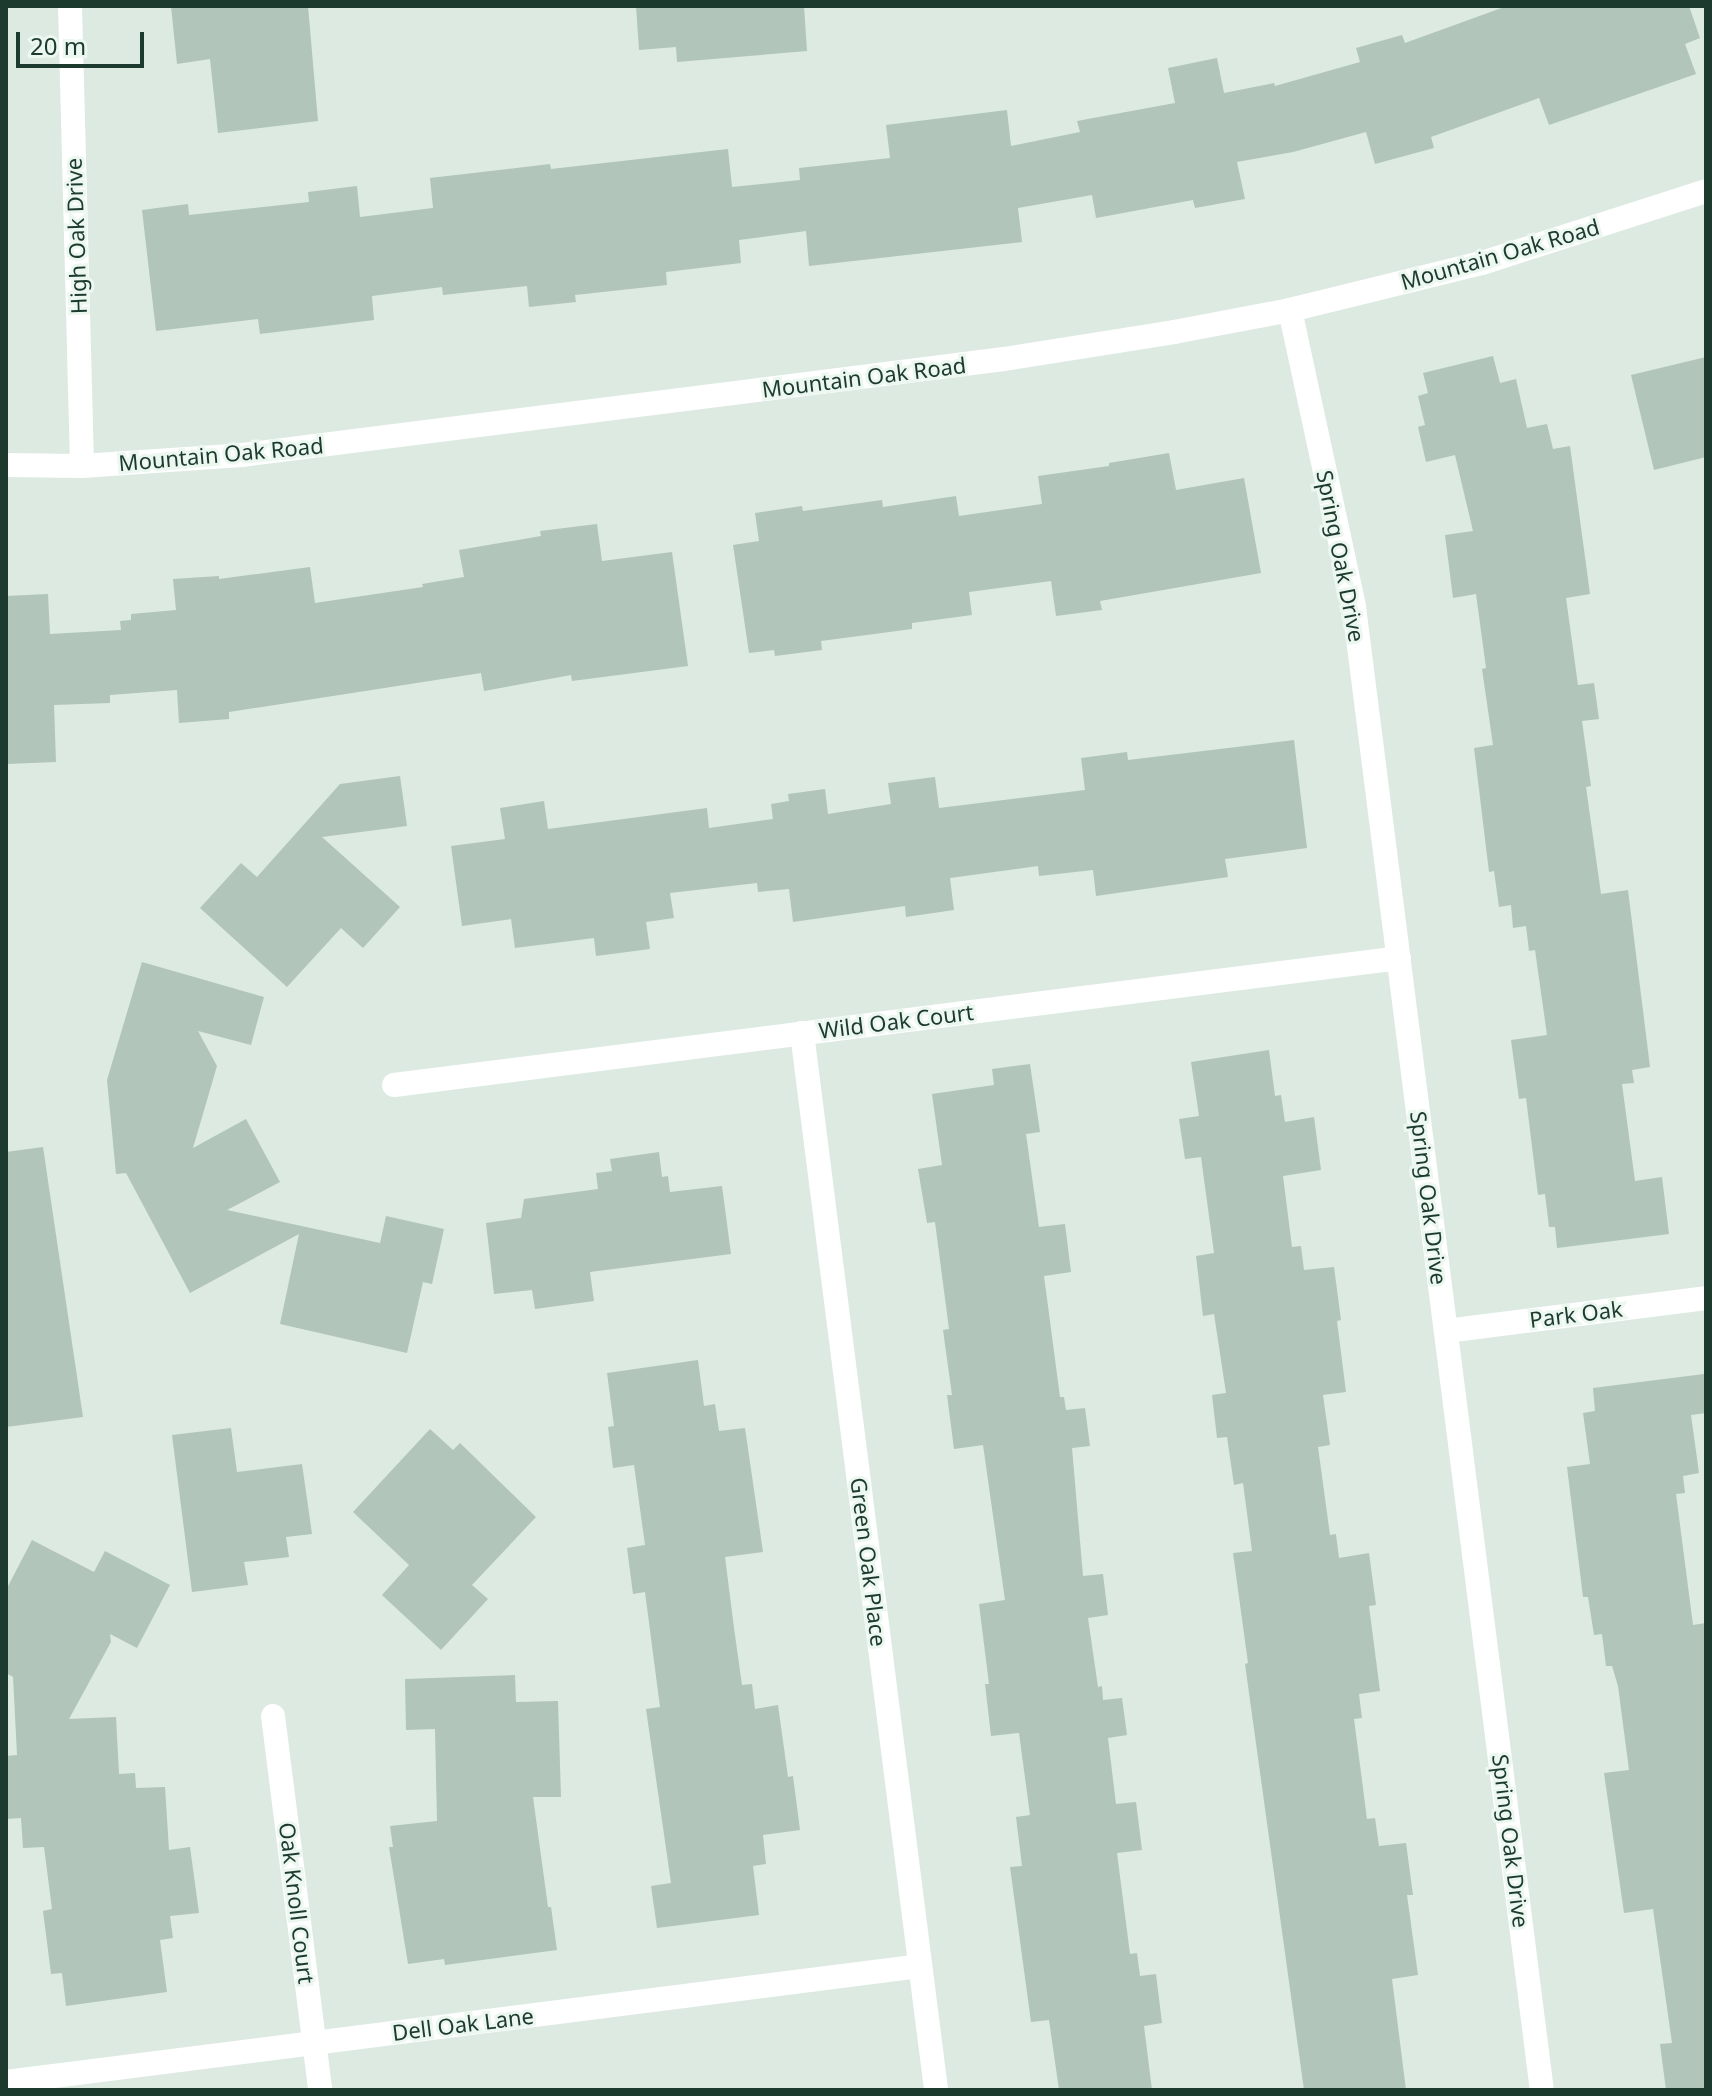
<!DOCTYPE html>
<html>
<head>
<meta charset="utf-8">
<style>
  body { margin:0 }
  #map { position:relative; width:1712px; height:2096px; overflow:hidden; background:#dceae1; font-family:"Noto Sans",sans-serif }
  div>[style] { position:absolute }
  .building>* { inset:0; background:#b1c5ba }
  .street>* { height:24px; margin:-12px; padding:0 12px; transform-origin:12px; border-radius:12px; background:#fff }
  span { translate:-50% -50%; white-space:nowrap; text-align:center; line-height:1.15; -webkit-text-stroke:6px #ecf7f0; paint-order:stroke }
  .street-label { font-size:22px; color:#1c3b2e }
  .frame { position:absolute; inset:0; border:8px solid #1c3b2e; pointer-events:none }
  .scale { position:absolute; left:16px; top:32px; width:128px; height:36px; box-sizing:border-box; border:4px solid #1c3b2e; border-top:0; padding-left:10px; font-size:24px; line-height:28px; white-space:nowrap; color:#1c3b2e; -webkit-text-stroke:6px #ecf7f0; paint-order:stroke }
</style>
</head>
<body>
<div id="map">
  <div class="building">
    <div style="clip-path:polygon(171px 6px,308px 6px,318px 121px,218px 133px,210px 59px,177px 64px)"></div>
    <div style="clip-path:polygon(636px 6px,804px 6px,807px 51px,677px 62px,676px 47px,639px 50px)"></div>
    <div style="clip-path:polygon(1507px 6px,1689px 6px,1700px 38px,1685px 44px,1696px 74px,1549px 125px,1539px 98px,1431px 137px,1434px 148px,1375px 164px,1366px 132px,1293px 152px,1237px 162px,1245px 199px,1195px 208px,1193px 200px,1096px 218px,1092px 195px,1018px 208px,1022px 242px,809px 266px,806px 231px,739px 240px,741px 263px,666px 272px,667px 285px,575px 295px,576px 302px,529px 307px,527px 286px,443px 295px,442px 287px,372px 296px,374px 320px,260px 334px,258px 319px,156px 331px,142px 210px,188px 204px,189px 215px,309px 202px,308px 192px,357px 186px,360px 217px,433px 208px,430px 178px,550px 164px,551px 169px,728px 149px,732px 187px,800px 180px,799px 168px,890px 158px,886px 125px,1007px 110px,1011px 146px,1080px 132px,1077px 121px,1175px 103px,1168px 68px,1217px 58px,1224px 93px,1274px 83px,1275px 86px,1360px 62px,1356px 48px,1402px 35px,1405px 43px)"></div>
    <div style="clip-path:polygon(1493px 356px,1500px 383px,1516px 379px,1527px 428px,1547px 424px,1553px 449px,1570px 446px,1590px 594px,1566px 598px,1578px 685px,1594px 683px,1599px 719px,1582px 721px,1591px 786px,1586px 787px,1601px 894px,1628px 890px,1650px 1067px,1632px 1070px,1634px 1083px,1622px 1084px,1635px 1181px,1662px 1177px,1669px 1234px,1557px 1248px,1555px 1227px,1549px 1227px,1545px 1194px,1538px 1195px,1526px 1098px,1519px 1099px,1511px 1040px,1547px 1035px,1535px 950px,1529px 951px,1526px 926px,1513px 928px,1511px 905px,1499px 907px,1494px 871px,1489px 872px,1474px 748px,1493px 745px,1482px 669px,1486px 668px,1476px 594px,1453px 598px,1445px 535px,1473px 531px,1455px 455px,1426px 462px,1418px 427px,1425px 425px,1418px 396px,1428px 393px,1423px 373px)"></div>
    <div style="clip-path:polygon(1706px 357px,1706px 457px,1654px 470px,1631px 375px)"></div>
    <div style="clip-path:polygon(1169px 453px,1176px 490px,1244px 478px,1261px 573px,1100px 601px,1102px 610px,1056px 616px,1051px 581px,969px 592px,972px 615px,912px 623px,912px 629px,821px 641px,822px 650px,775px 656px,774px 650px,749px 653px,733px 545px,759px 541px,755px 513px,802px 506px,803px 511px,882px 500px,883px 507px,956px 496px,959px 516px,1042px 504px,1038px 476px,1109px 466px,1109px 463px)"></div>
    <div style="clip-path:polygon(597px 524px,602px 561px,672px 552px,688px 666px,572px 681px,571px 675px,484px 691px,481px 673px,229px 712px,229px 719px,179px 723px,177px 690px,110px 695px,110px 703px,54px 705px,56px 762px,6px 764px,6px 596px,48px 594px,50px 634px,121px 630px,120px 621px,131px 620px,131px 614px,176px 610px,173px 579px,219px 576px,219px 579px,310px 567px,315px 603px,423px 587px,422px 584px,464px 577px,459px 550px,541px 536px,540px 531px)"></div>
    <div style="clip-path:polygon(1294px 740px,1307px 848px,1225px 859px,1228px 877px,1096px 896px,1093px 870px,1039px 876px,1038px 866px,950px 878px,954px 910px,906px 917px,905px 906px,793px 922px,789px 889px,758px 892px,757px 883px,670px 893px,674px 918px,646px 922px,650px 949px,596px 956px,594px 938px,515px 948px,511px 919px,462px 926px,451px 846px,505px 839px,500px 808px,544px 801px,548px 829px,707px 808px,709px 828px,773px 819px,771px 804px,789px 801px,788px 794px,825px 789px,828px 814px,891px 804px,888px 783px,935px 777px,939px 808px,1085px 790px,1081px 758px,1127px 752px,1128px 760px)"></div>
    <div style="clip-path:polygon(400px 776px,407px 826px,322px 837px,400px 907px,363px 948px,341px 928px,287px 987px,200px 908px,241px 863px,257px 877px,340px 784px)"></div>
    <div style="clip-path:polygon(142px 962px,264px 997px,251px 1045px,198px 1031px,217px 1066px,193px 1148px,246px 1119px,280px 1182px,227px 1210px,380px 1243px,386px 1216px,444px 1229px,432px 1284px,423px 1282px,407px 1353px,280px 1324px,299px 1234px,190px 1293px,126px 1173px,116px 1174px,107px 1080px)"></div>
    <div style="clip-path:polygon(1269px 1050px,1275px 1096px,1281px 1095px,1285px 1122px,1314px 1117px,1321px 1170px,1283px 1176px,1292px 1247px,1301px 1246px,1304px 1270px,1334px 1267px,1341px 1320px,1337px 1321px,1346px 1392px,1323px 1395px,1330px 1445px,1318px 1447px,1330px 1535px,1336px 1534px,1339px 1558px,1369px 1553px,1376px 1605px,1369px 1606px,1380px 1691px,1359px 1694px,1362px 1718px,1354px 1719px,1367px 1819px,1375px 1818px,1379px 1846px,1406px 1843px,1413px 1895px,1407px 1895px,1418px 1975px,1392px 1979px,1406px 2090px,1304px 2090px,1245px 1664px,1248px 1663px,1233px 1553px,1252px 1551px,1243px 1483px,1234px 1485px,1227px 1437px,1217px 1438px,1212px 1395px,1226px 1393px,1214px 1314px,1203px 1316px,1196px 1256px,1214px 1253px,1201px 1157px,1185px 1159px,1179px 1119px,1199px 1116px,1191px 1062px)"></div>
    <div style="clip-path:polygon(1030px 1064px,1040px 1132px,1026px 1134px,1039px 1227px,1065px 1224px,1071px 1272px,1044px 1276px,1060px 1397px,1064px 1397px,1066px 1410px,1085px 1408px,1090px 1446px,1072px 1448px,1083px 1576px,1103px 1574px,1108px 1615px,1088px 1618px,1098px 1687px,1102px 1686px,1103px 1700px,1122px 1698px,1127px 1735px,1108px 1738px,1116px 1804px,1136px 1802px,1142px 1850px,1117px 1853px,1130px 1954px,1137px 1953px,1140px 1976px,1156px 1974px,1162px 2023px,1144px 2026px,1152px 2090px,1059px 2090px,1049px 2020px,1031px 2022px,1010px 1867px,1022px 1866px,1016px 1817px,1030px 1815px,1019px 1733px,991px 1736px,985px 1684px,989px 1684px,979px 1604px,1005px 1600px,983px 1445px,954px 1449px,947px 1395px,952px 1395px,943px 1330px,949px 1329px,935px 1222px,927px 1223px,918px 1169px,942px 1165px,932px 1094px,994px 1085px,992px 1069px)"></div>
    <div style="clip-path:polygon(43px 1147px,83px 1417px,6px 1427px,6px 1152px)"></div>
    <div style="clip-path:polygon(659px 1152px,662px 1177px,668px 1176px,670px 1192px,722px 1186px,731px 1254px,590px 1272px,594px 1301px,535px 1309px,532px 1290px,494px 1294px,486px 1223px,521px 1218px,524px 1199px,598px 1189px,596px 1173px,612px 1171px,610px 1159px)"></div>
    <div style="clip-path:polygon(698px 1360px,704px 1406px,715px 1404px,719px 1431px,745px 1428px,763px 1552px,725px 1557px,734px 1628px,742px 1685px,752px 1684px,755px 1709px,778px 1705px,788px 1777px,793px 1776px,800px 1830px,763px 1835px,766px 1864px,753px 1866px,759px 1915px,657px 1928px,651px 1886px,671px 1883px,646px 1709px,660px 1707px,645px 1592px,633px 1594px,627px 1548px,645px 1545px,634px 1465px,613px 1468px,608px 1427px,614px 1426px,607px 1373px)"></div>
    <div style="clip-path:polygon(1704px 1374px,1706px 1413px,1691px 1415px,1699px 1473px,1683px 1476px,1685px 1493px,1676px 1494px,1693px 1625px,1706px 1623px,1706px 2090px,1666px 2090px,1660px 2044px,1672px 2043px,1653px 1909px,1624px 1913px,1604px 1773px,1629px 1770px,1618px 1686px,1612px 1666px,1606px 1666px,1602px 1634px,1594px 1635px,1588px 1597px,1583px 1597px,1567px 1467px,1590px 1464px,1583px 1413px,1595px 1411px,1593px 1388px)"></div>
    <div style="clip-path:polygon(231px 1428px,237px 1472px,302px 1464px,312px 1534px,286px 1537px,289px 1557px,244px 1562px,248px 1585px,192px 1592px,172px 1435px)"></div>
    <div style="clip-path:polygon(430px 1429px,453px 1450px,460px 1443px,536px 1517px,472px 1585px,488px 1599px,441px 1650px,382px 1595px,409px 1565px,353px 1512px)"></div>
    <div style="clip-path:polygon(32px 1540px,94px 1572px,105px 1551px,170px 1585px,137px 1648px,110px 1634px,111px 1642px,69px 1719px,116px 1717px,119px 1774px,135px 1773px,136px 1788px,165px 1787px,169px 1850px,190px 1847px,199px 1913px,170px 1916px,173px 1938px,160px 1940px,167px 1992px,66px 2006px,62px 1973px,51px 1974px,43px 1911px,52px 1909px,44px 1847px,23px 1848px,21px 1818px,6px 1819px,6px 1756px,17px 1755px,13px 1677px,6px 1673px,6px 1590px)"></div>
    <div style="clip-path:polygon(515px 1675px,516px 1702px,558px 1701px,561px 1797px,533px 1797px,548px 1907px,551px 1907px,557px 1950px,445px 1965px,444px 1959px,408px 1964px,389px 1847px,393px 1847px,390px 1826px,437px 1821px,435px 1729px,406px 1730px,405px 1679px)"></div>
  </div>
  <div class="street">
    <div style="left:70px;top:6px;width:460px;rotate:88.5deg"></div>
    <div style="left:1290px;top:310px;width:304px;rotate:77.8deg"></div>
    <div style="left:1354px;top:607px;width:1495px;rotate:82.78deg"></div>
    <div style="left:6px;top:465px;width:76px;rotate:0.8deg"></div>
    <div style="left:82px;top:466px;width:160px;rotate:-3.9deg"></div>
    <div style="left:242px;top:455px;width:768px;rotate:-7.18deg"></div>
    <div style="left:1004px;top:359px;width:172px;rotate:-9deg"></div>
    <div style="left:1174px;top:332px;width:118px;rotate:-10.7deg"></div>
    <div style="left:1290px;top:310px;width:198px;rotate:-13.8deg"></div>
    <div style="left:1482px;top:263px;width:235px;rotate:-17.8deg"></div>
    <div style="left:802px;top:1033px;width:1065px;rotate:82.77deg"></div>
    <div style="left:394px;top:1085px;width:1013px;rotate:-7.2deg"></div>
    <div style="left:1446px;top:1331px;width:262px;rotate:-7.2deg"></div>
    <div style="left:273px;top:1716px;width:377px;rotate:82.8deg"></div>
    <div style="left:6px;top:2082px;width:921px;rotate:-7.23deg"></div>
  </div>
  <div class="street-label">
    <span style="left:76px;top:236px;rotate:-92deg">High Oak Drive</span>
    <span style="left:1500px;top:254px;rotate:-16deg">Mountain Oak Road</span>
    <span style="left:864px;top:377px;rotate:-7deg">Mountain Oak Road</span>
    <span style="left:221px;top:454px;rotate:-5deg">Mountain Oak Road</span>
    <span style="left:1341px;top:556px;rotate:79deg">Spring Oak Drive</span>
    <span style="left:896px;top:1021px;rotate:-7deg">Wild Oak Court</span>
    <span style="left:1429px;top:1198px;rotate:83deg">Spring Oak Drive</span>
    <span style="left:1576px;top:1314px;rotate:-7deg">Park Oak</span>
    <span style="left:869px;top:1562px;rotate:83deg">Green Oak Place</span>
    <span style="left:1511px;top:1841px;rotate:83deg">Spring Oak Drive</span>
    <span style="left:297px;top:1903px;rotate:83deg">Oak Knoll Court</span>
    <span style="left:463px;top:2024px;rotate:-7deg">Dell Oak Lane</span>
  </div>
  <div class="frame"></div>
  <div class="scale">20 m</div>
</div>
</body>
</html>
